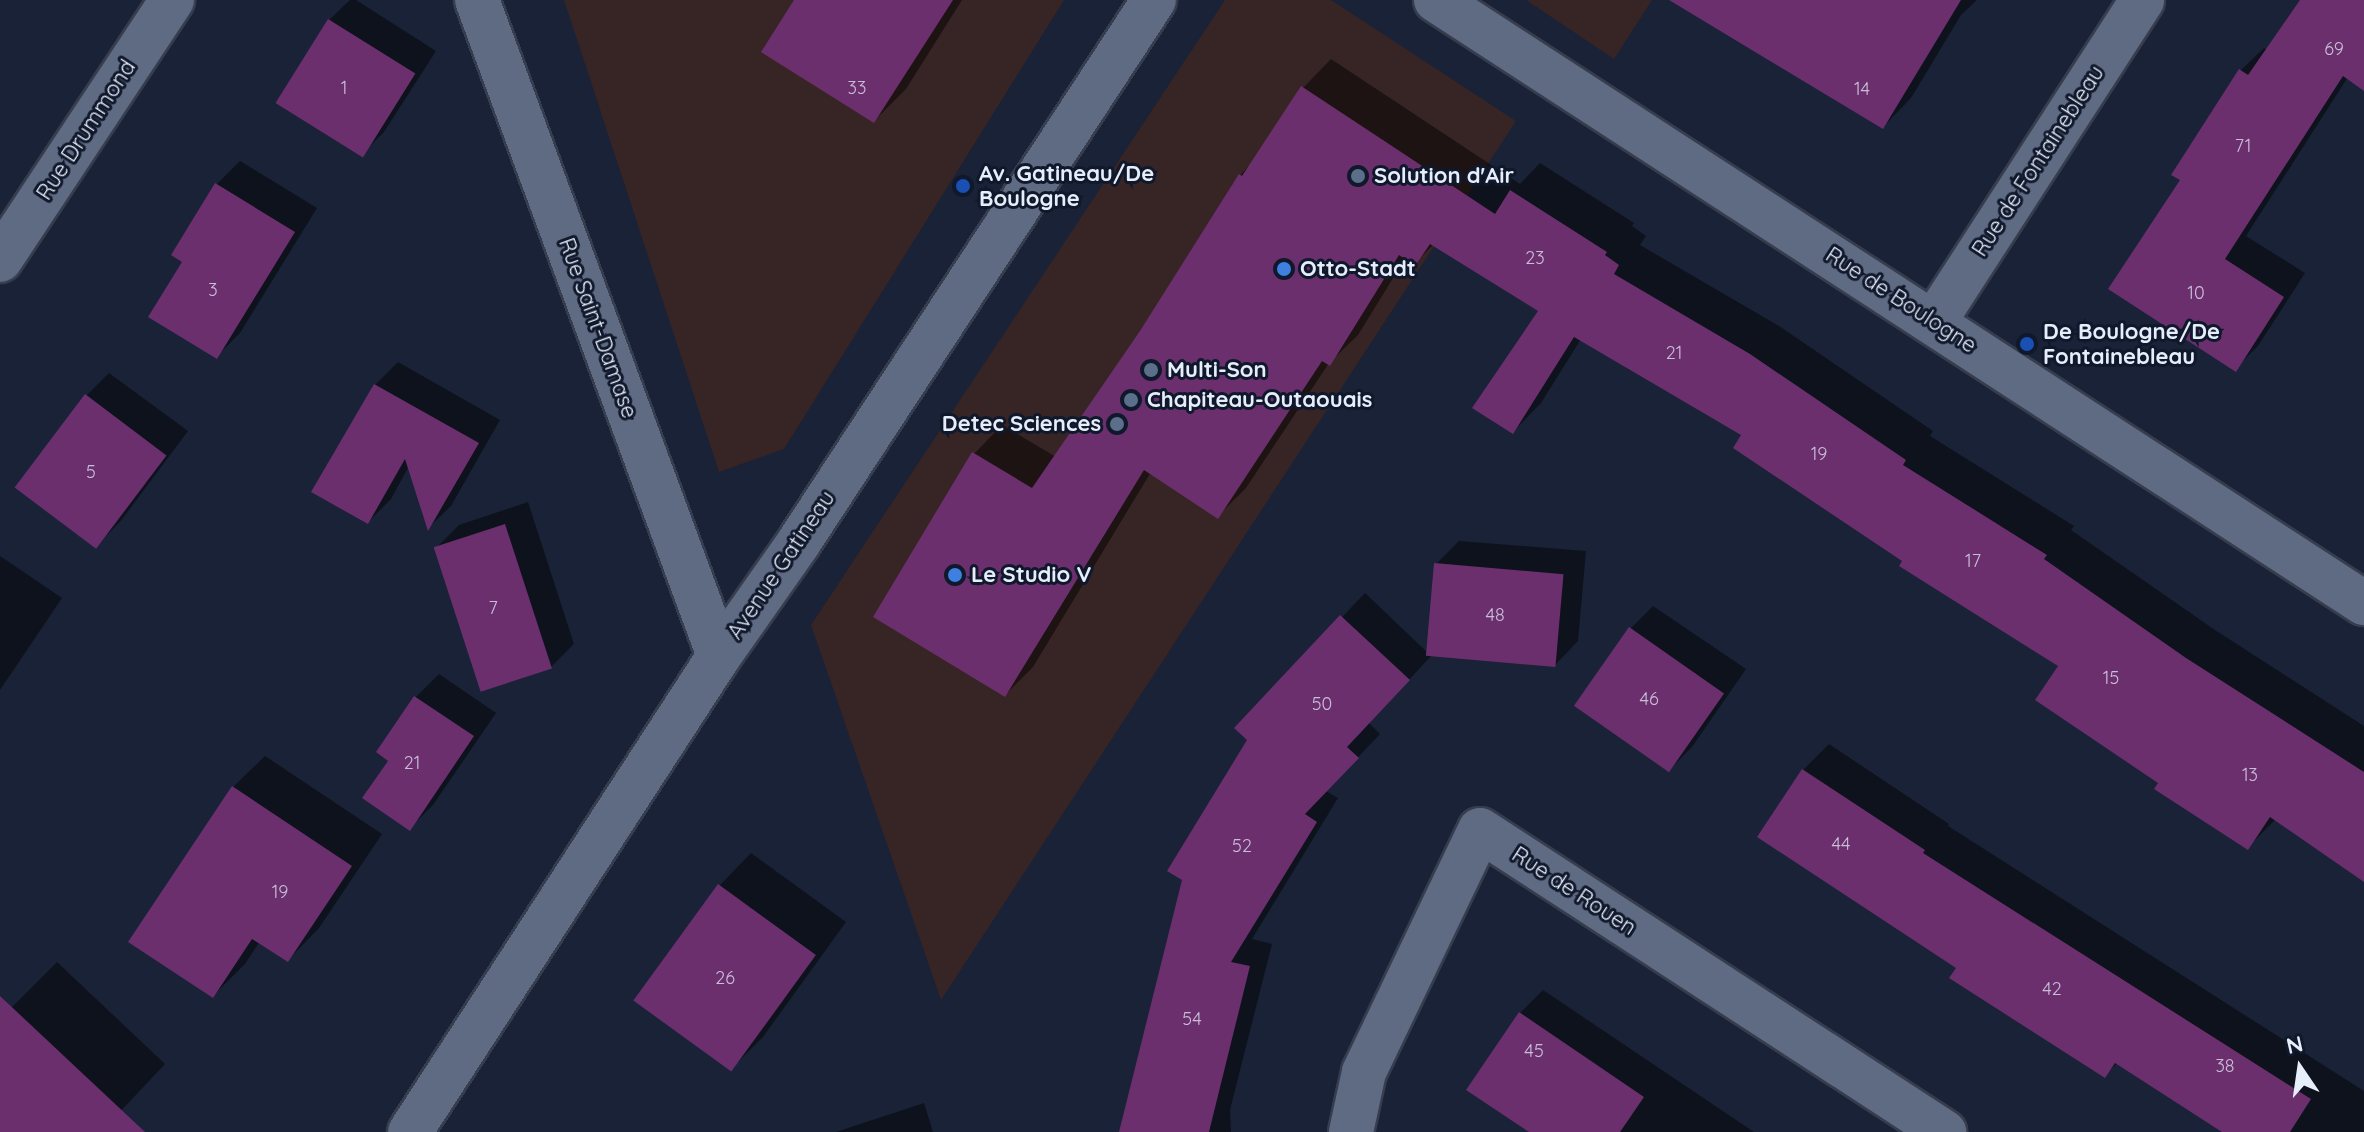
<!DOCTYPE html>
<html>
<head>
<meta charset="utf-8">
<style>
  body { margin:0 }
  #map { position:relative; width:2364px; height:1132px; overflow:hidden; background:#192236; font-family:Quicksand,sans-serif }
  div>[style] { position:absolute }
  .commercial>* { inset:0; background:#372425 }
  .shadow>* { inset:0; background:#0007 }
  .building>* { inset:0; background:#6c2f6e; transform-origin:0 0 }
  .roads { filter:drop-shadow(2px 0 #363d4e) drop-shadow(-2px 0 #363d4e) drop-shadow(0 2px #363d4e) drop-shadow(0 -2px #363d4e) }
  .minor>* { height:44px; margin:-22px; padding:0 22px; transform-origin:22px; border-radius:22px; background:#5f6a83 }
  .tertiary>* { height:44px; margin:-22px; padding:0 22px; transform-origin:22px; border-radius:22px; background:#5f6a83 }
  .dots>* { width:22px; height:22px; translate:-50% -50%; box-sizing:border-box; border:4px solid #10182c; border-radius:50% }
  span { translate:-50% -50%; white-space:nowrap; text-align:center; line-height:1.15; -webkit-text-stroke:6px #10182c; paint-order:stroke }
  .number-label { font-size:18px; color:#c8bed8 }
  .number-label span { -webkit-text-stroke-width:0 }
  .street-label { font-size:22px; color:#e6edfb }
  .poi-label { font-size:22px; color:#e6edfb; font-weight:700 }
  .left { translate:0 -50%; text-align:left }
  .right { translate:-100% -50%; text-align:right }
  .north { position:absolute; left:2260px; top:1028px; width:80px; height:80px; -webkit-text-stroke:6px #10182c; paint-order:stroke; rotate:347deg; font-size:22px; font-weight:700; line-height:32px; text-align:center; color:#e6edfb }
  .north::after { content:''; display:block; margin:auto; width:28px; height:36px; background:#e6edfb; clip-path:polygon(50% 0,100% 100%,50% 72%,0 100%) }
</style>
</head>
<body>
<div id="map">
  <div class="commercial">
    <div style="clip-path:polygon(564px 0,1064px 0,784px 449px,719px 472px)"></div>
    <div style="clip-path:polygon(1225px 0,1331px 0,1516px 121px,941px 1000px,811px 625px)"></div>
    <div style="clip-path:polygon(1526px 0,1652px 0,1614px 59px)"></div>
  </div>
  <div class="shadow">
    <div style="clip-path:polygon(350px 0,356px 0,436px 51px,384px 132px,361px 155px,329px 20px)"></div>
    <div style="clip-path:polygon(797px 0,962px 0,906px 89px,874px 121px)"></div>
    <div style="clip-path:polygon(1720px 0,1977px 0,1961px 15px,1911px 98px,1883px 127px)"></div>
    <div style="clip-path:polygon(2302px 0,2364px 0,2364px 68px,2348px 77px,2246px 236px,2305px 273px,2258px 346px,2235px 369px,2182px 180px,2241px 70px,2264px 48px,2267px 50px)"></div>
    <div style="clip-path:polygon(1331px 59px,1520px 184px,1540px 163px,1634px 223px,1632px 226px,1646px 236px,1640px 245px,1779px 326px,1933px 431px,1930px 436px,2074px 526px,2071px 530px,2215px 630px,2364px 726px,2364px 880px,2276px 819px,2248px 847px,2161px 783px,2061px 665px,1905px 560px,1744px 434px,1581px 339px,1541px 403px,1513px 432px,1540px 310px,1434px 244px,1415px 263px,1406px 257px,1358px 335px,1329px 363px,1246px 488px,1218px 516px,1151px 472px,1033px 667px,1005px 695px,974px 454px,1002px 425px,1056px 457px,1141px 332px,1240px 175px,1253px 162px,1303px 88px)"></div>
    <div style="clip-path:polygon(240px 161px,317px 208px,240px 333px,217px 356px,185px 262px,217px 184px)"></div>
    <div style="clip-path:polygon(398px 362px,500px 420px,451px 506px,429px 527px,409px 466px,391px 499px,368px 522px,375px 385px)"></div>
    <div style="clip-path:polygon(109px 373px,188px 431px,120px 522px,97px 545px,86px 396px)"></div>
    <div style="clip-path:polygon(528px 502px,574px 644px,551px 667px,436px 548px,459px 525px)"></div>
    <div style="clip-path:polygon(1459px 541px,1586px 551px,1578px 641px,1556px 664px,1433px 654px,1369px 723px,1380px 734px,1326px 791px,1338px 798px,1252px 939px,1272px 944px,1230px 1110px,1231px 1132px,1124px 1132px,1184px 879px,1250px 740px,1237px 728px,1365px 593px,1428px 653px,1436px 564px)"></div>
    <div style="clip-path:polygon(0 556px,62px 598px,0 690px)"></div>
    <div style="clip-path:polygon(1653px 606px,1746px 669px,1692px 747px,1669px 770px,1630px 629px)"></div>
    <div style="clip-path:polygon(439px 674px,496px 713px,433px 805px,410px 828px,391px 760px,416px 697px)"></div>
    <div style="clip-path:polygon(1829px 744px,1949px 824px,1948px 826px,2364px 1091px,2364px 1132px,2226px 1132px,2118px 1062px,2105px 1075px,1959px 967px,1803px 770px)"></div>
    <div style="clip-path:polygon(265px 756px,382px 834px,319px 928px,288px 960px,260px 941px,245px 964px,213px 996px,233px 787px)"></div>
    <div style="clip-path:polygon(751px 853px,846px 922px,763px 1037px,731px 1069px,637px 1001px,720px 885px)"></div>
    <div style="clip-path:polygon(57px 962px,165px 1064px,101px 1132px,0 1132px,0 1019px)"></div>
    <div style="clip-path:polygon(1543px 990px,1754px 1132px,1533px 1132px,1520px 1013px)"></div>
    <div style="clip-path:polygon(924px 1103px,933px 1132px,836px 1132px)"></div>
  </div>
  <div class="building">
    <div style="clip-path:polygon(794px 0,953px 0,874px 123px,761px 52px)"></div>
    <div style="clip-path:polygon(1669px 0,1961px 0,1883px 129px)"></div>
    <div style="clip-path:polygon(2300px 0,2364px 0,2364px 91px,2343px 76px,2225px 259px,2284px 297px,2236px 372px,2108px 289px,2180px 180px,2171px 175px,2239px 69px,2248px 75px)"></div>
    <div style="left:328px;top:19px;width:103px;height:99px;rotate:32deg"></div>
    <div style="clip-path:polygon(1301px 86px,1495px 214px,1510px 190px,1607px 252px,1605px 255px,1619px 265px,1614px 274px,1750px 354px,1906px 460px,1903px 465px,2047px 555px,2044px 559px,2186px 658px,2364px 772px,2364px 882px,2270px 817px,2248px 850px,2154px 789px,2158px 783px,2035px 700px,2058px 666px,1899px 566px,1902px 561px,1733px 448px,1741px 435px,1574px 337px,1513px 434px,1472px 408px,1538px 311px,1430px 244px,1415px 266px,1399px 255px,1330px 366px,1322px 361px,1218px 519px,1144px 470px,1005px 697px,873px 617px,972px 452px,1032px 488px,1140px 331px,1239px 174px,1242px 176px)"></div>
    <div style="clip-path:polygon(215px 183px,295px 232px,217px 359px,148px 317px,182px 262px,171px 255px)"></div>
    <div style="clip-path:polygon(374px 384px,479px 443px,428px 531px,405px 459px,368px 524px,311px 492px)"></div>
    <div style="left:85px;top:394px;width:102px;height:117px;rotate:37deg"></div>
    <div style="left:505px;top:524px;width:152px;height:75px;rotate:72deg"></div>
    <div style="left:1434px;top:563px;width:130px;height:93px;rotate:5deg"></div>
    <div style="clip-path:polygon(1340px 615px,1410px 680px,1347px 747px,1359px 758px,1305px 814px,1317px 822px,1231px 962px,1250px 966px,1209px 1132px,1119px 1132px,1182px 880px,1167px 871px,1247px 740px,1234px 728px)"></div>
    <div style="left:1629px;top:627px;width:116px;height:96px;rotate:35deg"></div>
    <div style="clip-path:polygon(414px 696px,474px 736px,410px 831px,362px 798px,388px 761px,376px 752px)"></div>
    <div style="clip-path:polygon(1802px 769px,1925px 850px,1923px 853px,2311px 1099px,2290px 1132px,2222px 1132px,2115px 1063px,2105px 1078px,1949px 978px,1956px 968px,1757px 837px)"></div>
    <div style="clip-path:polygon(232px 786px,352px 866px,288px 962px,252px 939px,213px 998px,128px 942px)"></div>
    <div style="left:718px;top:884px;width:121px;height:144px;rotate:36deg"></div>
    <div style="clip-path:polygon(0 996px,145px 1132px,0 1132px)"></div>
    <div style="clip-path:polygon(1519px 1012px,1644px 1097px,1620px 1132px,1529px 1132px,1466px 1090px)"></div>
  </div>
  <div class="roads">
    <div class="minor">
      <div style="left:477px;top:0;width:699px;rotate:69.75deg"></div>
      <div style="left:1436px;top:0;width:1107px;rotate:33.02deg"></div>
      <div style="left:0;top:260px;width:312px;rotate:-56.5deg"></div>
      <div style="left:1934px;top:322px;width:383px;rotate:-57.1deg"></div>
      <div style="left:1351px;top:1132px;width:61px;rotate:-77.8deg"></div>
      <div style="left:1364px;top:1072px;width:268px;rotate:-64.4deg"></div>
      <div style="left:1480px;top:830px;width:554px;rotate:33.06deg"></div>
    </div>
    <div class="tertiary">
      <div style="left:410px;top:1132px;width:568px;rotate:-57.01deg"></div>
      <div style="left:719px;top:656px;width:139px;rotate:-54.9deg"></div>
      <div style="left:799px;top:542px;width:648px;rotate:-56.78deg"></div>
    </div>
  </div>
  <div class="dots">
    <div style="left:1358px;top:176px;background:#5c6f8a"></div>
    <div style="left:963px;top:186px;background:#1a4fb4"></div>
    <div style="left:1284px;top:269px;background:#3f7fe0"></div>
    <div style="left:2027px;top:344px;background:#1a4fb4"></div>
    <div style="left:1151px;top:370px;background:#5c6f8a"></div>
    <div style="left:1131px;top:400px;background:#5c6f8a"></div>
    <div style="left:1117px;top:424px;background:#5c6f8a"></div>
    <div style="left:955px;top:575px;background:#3f7fe0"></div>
  </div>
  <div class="number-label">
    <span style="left:2334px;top:49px">69</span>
    <span style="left:344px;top:88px">1</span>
    <span style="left:857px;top:88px">33</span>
    <span style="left:1862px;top:89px">14</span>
    <span style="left:2243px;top:146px">71</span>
    <span style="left:1535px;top:258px">23</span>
    <span style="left:213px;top:290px">3</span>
    <span style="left:2196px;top:293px">10</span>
    <span style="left:1674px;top:353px">21</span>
    <span style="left:1819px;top:454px">19</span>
    <span style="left:91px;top:472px">5</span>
    <span style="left:1973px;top:561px">17</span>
    <span style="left:493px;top:608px">7</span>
    <span style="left:1495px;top:615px">48</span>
    <span style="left:2111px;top:678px">15</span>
    <span style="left:1649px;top:699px">46</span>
    <span style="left:1322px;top:704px">50</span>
    <span style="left:412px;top:763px">21</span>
    <span style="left:2250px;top:775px">13</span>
    <span style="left:1841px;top:844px">44</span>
    <span style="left:1242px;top:846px">52</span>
    <span style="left:280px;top:892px">19</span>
    <span style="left:725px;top:978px">26</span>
    <span style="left:2052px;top:989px">42</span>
    <span style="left:1192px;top:1019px">54</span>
    <span style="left:1534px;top:1051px">45</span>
    <span style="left:2225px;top:1066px">38</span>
  </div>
  <div class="street-label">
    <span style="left:86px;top:130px;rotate:-57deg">Rue Drummond</span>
    <span style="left:2038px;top:161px;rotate:-57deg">Rue de Fontainebleau</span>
    <span style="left:1901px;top:300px;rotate:33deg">Rue de Boulogne</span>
    <span style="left:598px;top:328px;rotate:70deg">Rue Saint-Damase</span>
    <span style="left:781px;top:565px;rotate:-56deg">Avenue Gatineau</span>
    <span style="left:1574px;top:891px;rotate:33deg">Rue de Rouen</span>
  </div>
  <div class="poi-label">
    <span class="left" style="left:979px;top:186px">Av. Gatineau/De<br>Boulogne</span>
    <span class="left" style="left:1374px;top:176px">Solution d'Air</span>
    <span class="left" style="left:1300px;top:269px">Otto-Stadt</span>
    <span class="left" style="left:2043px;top:344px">De Boulogne/De<br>Fontainebleau</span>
    <span class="left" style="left:1167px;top:370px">Multi-Son</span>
    <span class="left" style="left:1147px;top:400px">Chapiteau-Outaouais</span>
    <span class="right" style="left:1101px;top:424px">Detec Sciences</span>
    <span class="left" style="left:971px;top:575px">Le Studio V</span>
  </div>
  <div class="north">N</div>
</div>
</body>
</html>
